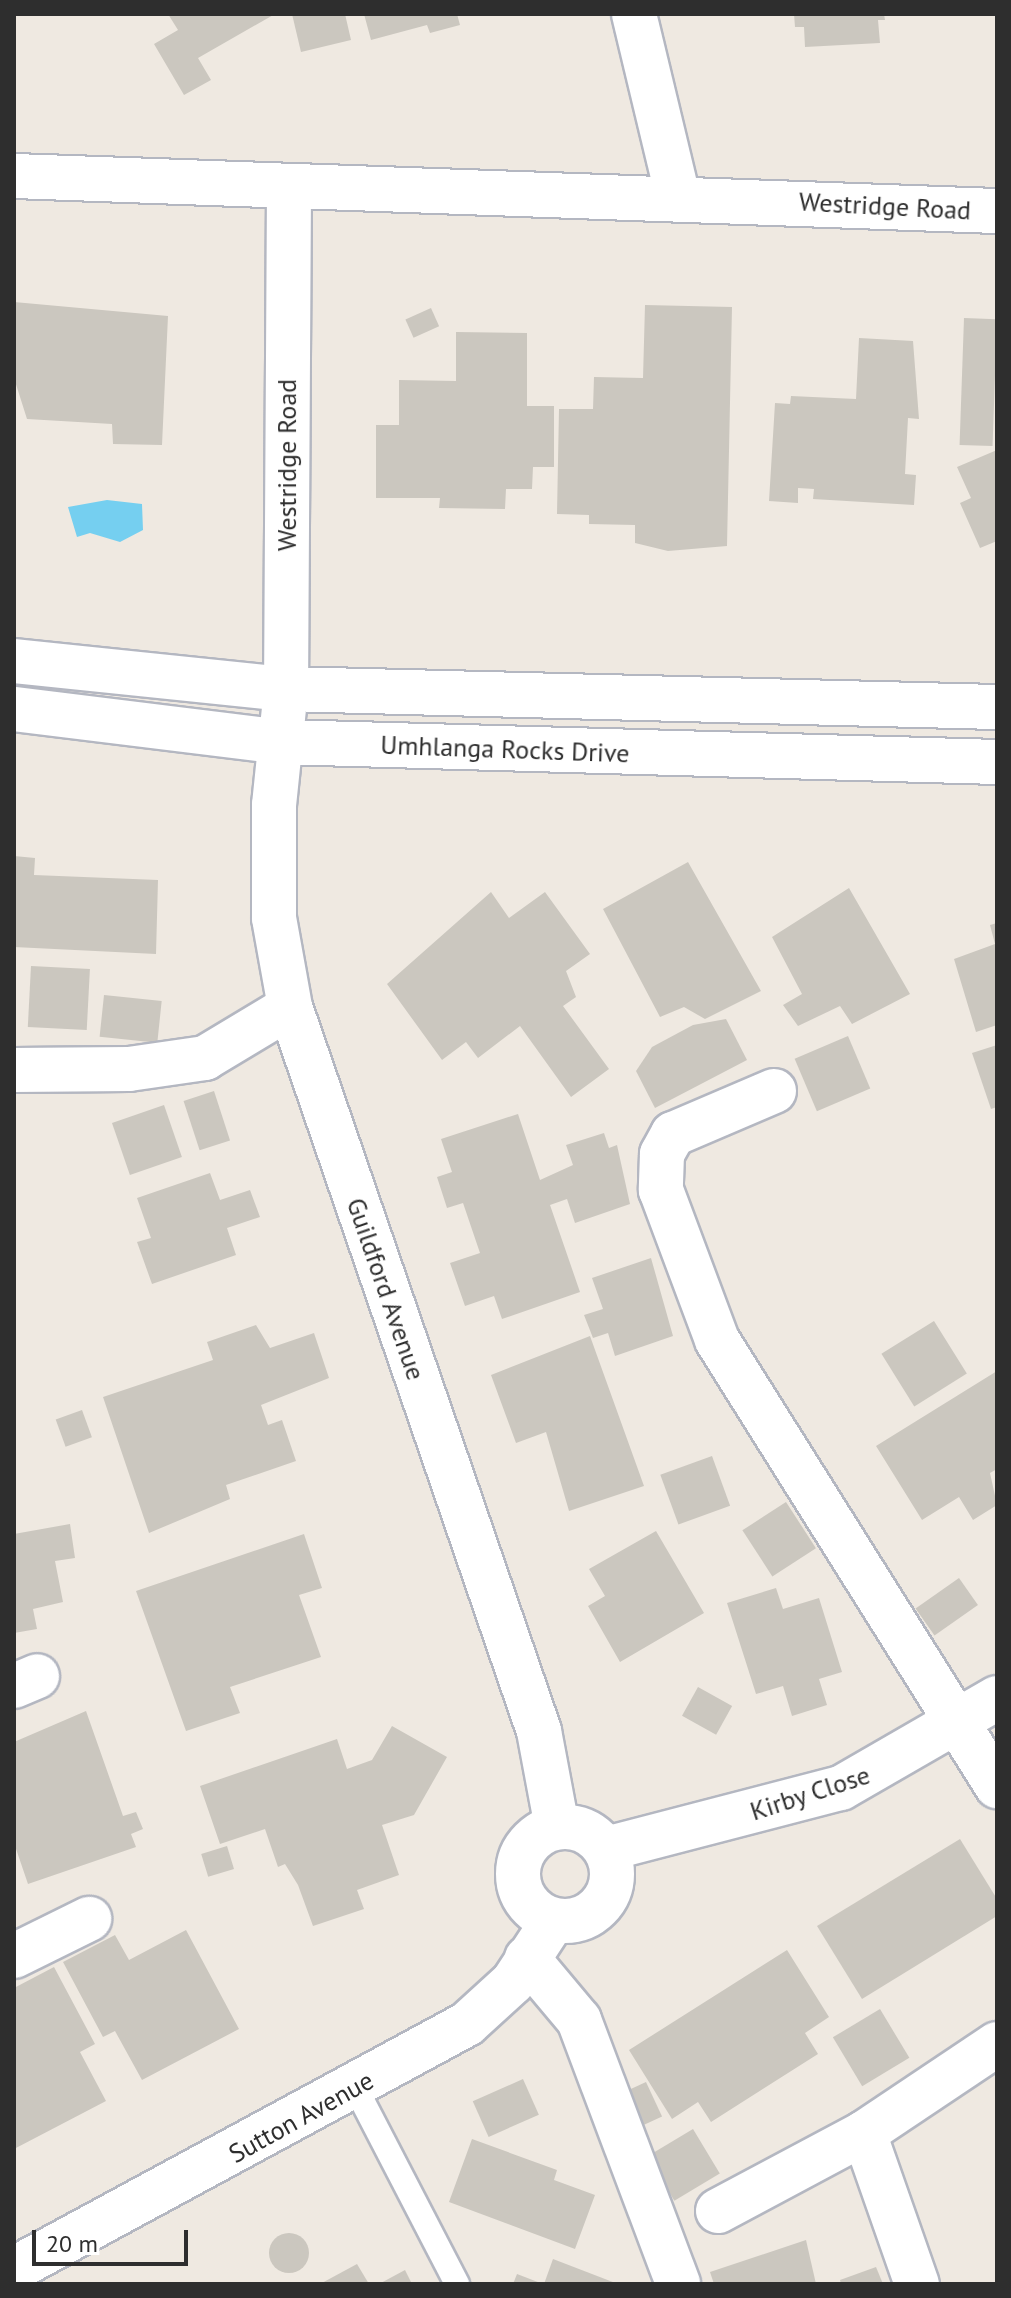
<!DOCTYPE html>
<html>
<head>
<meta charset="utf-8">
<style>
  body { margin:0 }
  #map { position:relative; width:1011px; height:2298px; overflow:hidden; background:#efe9e1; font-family:"PT Sans",sans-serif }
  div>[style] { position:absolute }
  .water>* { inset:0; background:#75cff0 }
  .building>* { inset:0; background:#cbc7bf; transform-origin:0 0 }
  .round { border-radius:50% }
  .roads { filter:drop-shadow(2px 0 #b4b7c1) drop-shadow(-2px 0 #b4b7c1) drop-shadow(0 2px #b4b7c1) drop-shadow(0 -2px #b4b7c1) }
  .service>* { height:24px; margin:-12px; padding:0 12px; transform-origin:12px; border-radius:12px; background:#fff }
  .minor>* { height:44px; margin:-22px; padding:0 22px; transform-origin:22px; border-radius:22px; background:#fff }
  .minor>.ring { margin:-22px; padding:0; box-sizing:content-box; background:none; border:44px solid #fff; border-radius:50% }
  .secondary>* { height:44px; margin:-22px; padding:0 22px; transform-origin:22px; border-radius:22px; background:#fff }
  span { translate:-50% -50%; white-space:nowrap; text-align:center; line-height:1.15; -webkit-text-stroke:8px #fff; paint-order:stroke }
  .street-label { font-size:26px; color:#2e2e2e }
  .frame { position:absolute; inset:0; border:16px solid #2e2e2e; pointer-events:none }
  .scale { position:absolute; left:32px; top:2230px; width:156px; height:36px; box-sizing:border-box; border:4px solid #2e2e2e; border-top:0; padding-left:10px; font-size:24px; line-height:28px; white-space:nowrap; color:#2e2e2e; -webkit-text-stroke:6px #fff; paint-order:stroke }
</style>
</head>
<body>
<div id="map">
  <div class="water">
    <div style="clip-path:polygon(107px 500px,142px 504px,143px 530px,120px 542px,90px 533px,77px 537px,68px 507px)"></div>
  </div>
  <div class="building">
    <div style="clip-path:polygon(168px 14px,275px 14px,198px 58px,211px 80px,184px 95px,154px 44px,178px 30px)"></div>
    <div style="clip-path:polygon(292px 14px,345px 14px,351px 40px,301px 52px)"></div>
    <div style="clip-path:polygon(364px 14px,457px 14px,460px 25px,430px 33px,427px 25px,371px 40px)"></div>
    <div style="clip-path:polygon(794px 14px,884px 14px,885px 20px,878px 20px,880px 43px,805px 47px,804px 27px,795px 27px)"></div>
    <div style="clip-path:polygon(14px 302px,168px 316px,162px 445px,113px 444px,112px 424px,27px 419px,14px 378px)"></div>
    <div style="clip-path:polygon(645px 305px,732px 307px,727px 546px,668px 551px,635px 543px,635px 525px,589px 524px,589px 515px,557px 514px,559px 409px,593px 409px,594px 377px,643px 378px)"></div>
    <div style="left:431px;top:308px;width:20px;height:28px;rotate:66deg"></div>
    <div style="left:964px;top:318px;width:33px;height:127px;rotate:2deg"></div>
    <div style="clip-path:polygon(456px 332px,527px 333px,527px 406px,554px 406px,554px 467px,533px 467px,532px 489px,506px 489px,505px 509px,439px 508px,440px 498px,376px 498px,376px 425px,399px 425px,399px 380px,456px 381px)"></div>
    <div style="clip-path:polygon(859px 338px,913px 341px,919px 419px,908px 418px,905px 474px,916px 475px,914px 505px,813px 499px,814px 489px,798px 488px,798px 503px,769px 501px,775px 403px,790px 404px,791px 396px,856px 399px)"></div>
    <div style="clip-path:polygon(997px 450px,997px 541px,980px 548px,960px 503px,971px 498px,957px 467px)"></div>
    <div style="clip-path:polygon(14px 856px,35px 858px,34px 875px,158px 880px,156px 954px,14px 947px)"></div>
    <div style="clip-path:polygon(688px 862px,761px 991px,705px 1019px,684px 1007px,660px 1017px,603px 909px)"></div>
    <div style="clip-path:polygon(849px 888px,910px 994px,852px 1024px,840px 1006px,798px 1026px,783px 1005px,802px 994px,772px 937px)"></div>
    <div style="clip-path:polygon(491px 892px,509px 918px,545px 892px,590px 954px,566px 971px,576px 997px,563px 1006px,609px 1069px,571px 1097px,520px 1026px,478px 1058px,466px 1042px,442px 1060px,387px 984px)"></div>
    <div style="clip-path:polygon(997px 923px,997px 1025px,976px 1032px,954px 959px,995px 944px,990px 925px)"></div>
    <div style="left:31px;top:966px;width:59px;height:61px;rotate:3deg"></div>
    <div style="left:104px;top:995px;width:58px;height:42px;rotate:6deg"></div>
    <div style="clip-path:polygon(726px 1019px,747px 1060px,655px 1108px,636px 1071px,652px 1047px,693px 1025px)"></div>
    <div style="left:848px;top:1036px;width:57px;height:58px;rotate:67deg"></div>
    <div style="clip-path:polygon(997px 1045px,997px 1107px,991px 1109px,972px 1053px)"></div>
    <div style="left:214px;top:1091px;width:52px;height:32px;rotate:72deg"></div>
    <div style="left:164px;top:1105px;width:55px;height:55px;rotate:71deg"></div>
    <div style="clip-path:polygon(518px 1114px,540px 1180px,573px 1165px,566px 1145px,604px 1133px,609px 1148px,617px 1145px,630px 1204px,575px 1223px,567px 1199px,550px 1205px,580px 1292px,502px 1319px,494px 1296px,465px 1306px,450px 1263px,480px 1253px,463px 1203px,447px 1208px,437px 1177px,452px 1172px,441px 1139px)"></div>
    <div style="clip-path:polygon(210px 1173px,220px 1200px,250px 1190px,260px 1217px,227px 1228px,236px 1255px,152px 1284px,137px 1242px,151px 1238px,137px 1198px)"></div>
    <div style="clip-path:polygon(651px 1258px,673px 1336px,615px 1356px,608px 1333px,593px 1338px,584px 1315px,603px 1309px,592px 1278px)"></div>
    <div style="left:934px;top:1321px;width:62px;height:62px;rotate:58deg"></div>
    <div style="clip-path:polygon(256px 1325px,270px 1348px,314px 1333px,329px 1378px,261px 1405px,268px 1425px,282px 1420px,296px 1461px,226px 1485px,230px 1499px,149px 1533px,103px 1397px,213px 1360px,207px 1342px)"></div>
    <div style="clip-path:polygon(590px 1336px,644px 1486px,569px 1511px,546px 1432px,516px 1443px,491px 1375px)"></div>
    <div style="clip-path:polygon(997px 1371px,997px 1469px,990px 1473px,997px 1505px,973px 1520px,959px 1497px,922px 1520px,876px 1446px)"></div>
    <div style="left:82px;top:1410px;width:29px;height:28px;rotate:70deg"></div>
    <div style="left:712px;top:1456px;width:53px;height:55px;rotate:70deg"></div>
    <div style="left:786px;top:1502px;width:55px;height:52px;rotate:57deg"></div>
    <div style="clip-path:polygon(70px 1524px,75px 1558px,55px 1561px,63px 1602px,33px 1609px,37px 1629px,14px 1633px,14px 1534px)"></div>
    <div style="clip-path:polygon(656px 1531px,704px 1613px,620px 1662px,588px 1606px,605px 1596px,589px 1569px)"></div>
    <div style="clip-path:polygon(304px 1534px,322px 1588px,299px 1595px,321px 1657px,230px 1687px,240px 1713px,186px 1731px,136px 1591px)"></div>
    <div style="left:959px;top:1578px;width:33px;height:53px;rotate:55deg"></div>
    <div style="clip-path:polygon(776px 1588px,783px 1609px,819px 1598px,842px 1672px,819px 1679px,827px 1705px,792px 1716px,783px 1686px,756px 1694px,727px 1603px)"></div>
    <div style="left:698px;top:1687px;width:39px;height:33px;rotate:29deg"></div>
    <div style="clip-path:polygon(86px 1711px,123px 1816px,136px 1812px,143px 1829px,131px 1834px,136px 1847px,28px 1884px,14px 1843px,14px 1742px)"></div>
    <div style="clip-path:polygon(392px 1726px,447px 1757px,414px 1815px,382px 1825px,399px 1875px,357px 1890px,364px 1909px,313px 1926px,298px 1885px,285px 1864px,278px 1867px,265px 1829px,220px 1844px,200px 1786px,337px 1739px,347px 1769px,372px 1760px)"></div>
    <div style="clip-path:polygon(960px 1839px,997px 1899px,997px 1916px,862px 1999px,817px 1926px)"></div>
    <div style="left:227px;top:1846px;width:24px;height:27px;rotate:73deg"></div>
    <div style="clip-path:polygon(186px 1930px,239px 2029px,142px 2080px,115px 2031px,103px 2037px,63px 1962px,115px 1935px,129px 1960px)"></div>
    <div style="clip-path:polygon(787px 1950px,829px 2017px,805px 2033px,818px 2054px,711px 2122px,698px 2102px,672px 2119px,629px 2050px)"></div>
    <div style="clip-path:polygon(54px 1967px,95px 2044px,80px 2052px,106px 2101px,14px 2149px,14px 1988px)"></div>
    <div style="left:880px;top:2009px;width:57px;height:55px;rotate:59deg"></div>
    <div style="left:523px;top:2079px;width:39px;height:55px;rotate:66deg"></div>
    <div style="left:646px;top:2082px;width:38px;height:21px;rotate:65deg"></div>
    <div style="left:693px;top:2129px;width:52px;height:53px;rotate:59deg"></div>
    <div style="clip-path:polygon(472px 2139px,557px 2170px,554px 2180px,595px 2195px,575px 2249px,449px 2202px)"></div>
    <div class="round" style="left:269px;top:2233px;width:40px;height:40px"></div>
    <div style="clip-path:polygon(806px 2240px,816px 2284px,714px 2284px,710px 2272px)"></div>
    <div style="clip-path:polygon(553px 2259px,618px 2284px,544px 2284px)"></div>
    <div style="clip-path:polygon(357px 2264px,369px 2284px,320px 2284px)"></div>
    <div style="clip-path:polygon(876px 2267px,883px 2284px,841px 2284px,840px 2280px)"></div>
    <div style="clip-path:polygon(405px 2270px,412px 2284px,379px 2284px)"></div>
    <div style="clip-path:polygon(517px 2274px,543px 2284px,513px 2284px)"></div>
  </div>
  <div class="roads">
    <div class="service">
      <div style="left:355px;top:2087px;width:222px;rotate:62.6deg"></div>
    </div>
    <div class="minor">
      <div style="left:634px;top:14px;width:188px;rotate:76.5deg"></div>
      <div style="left:14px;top:176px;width:984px;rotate:2.04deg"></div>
      <div style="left:289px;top:189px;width:500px;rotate:90.34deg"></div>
      <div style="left:286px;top:689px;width:117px;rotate:95.9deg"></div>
      <div style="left:274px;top:805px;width:113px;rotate:90deg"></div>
      <div style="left:274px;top:918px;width:90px;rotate:79.8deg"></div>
      <div style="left:290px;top:1007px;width:766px;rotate:71.02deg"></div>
      <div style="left:539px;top:1731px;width:98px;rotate:79.4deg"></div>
      <div style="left:14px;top:1070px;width:115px;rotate:-0.5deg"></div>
      <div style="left:129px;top:1069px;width:77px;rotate:-8.2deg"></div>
      <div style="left:205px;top:1058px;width:99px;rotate:-31deg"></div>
      <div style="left:774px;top:1091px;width:110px;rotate:156.9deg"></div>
      <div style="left:673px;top:1134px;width:23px;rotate:119deg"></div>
      <div style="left:662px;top:1154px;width:36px;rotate:92deg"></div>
      <div style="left:661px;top:1190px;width:160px;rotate:69.5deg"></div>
      <div style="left:717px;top:1340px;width:527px;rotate:57.88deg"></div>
      <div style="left:14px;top:1686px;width:25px;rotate:-23deg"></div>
      <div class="ring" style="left:518px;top:1827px;width:50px;height:50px"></div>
      <div style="left:606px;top:1849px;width:243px;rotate:-14.6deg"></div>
      <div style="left:841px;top:1788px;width:180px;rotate:-30deg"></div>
      <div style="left:14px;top:1956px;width:84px;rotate:-26.3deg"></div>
      <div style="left:527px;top:1958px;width:81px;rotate:50deg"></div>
      <div style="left:579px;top:2020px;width:282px;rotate:69.4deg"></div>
      <div style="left:864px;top:2133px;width:160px;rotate:70.7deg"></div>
      <div style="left:718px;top:2211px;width:166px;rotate:-28.1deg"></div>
      <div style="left:864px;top:2133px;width:160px;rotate:-33.8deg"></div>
      <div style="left:14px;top:2269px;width:515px;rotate:-28.41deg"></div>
      <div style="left:467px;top:2024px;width:62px;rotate:-42.4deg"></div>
      <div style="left:513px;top:1982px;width:73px;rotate:-56.7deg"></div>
    </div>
    <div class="secondary">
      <div style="left:14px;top:661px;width:273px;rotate:5.9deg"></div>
      <div style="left:286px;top:689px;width:711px;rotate:1.45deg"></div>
      <div style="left:14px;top:709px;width:270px;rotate:7deg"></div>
      <div style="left:282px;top:742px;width:715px;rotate:1.6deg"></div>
    </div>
  </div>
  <div class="street-label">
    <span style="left:885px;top:206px;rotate:3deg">Westridge Road</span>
    <span style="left:287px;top:465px;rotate:-90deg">Westridge Road</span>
    <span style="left:505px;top:749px;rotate:2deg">Umhlanga Rocks Drive</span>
    <span style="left:386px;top:1289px;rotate:71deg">Guildford Avenue</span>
    <span style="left:810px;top:1793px;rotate:-18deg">Kirby Close</span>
    <span style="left:301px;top:2117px;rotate:-29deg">Sutton Avenue</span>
  </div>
  <div class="frame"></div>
  <div class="scale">20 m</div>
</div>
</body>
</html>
